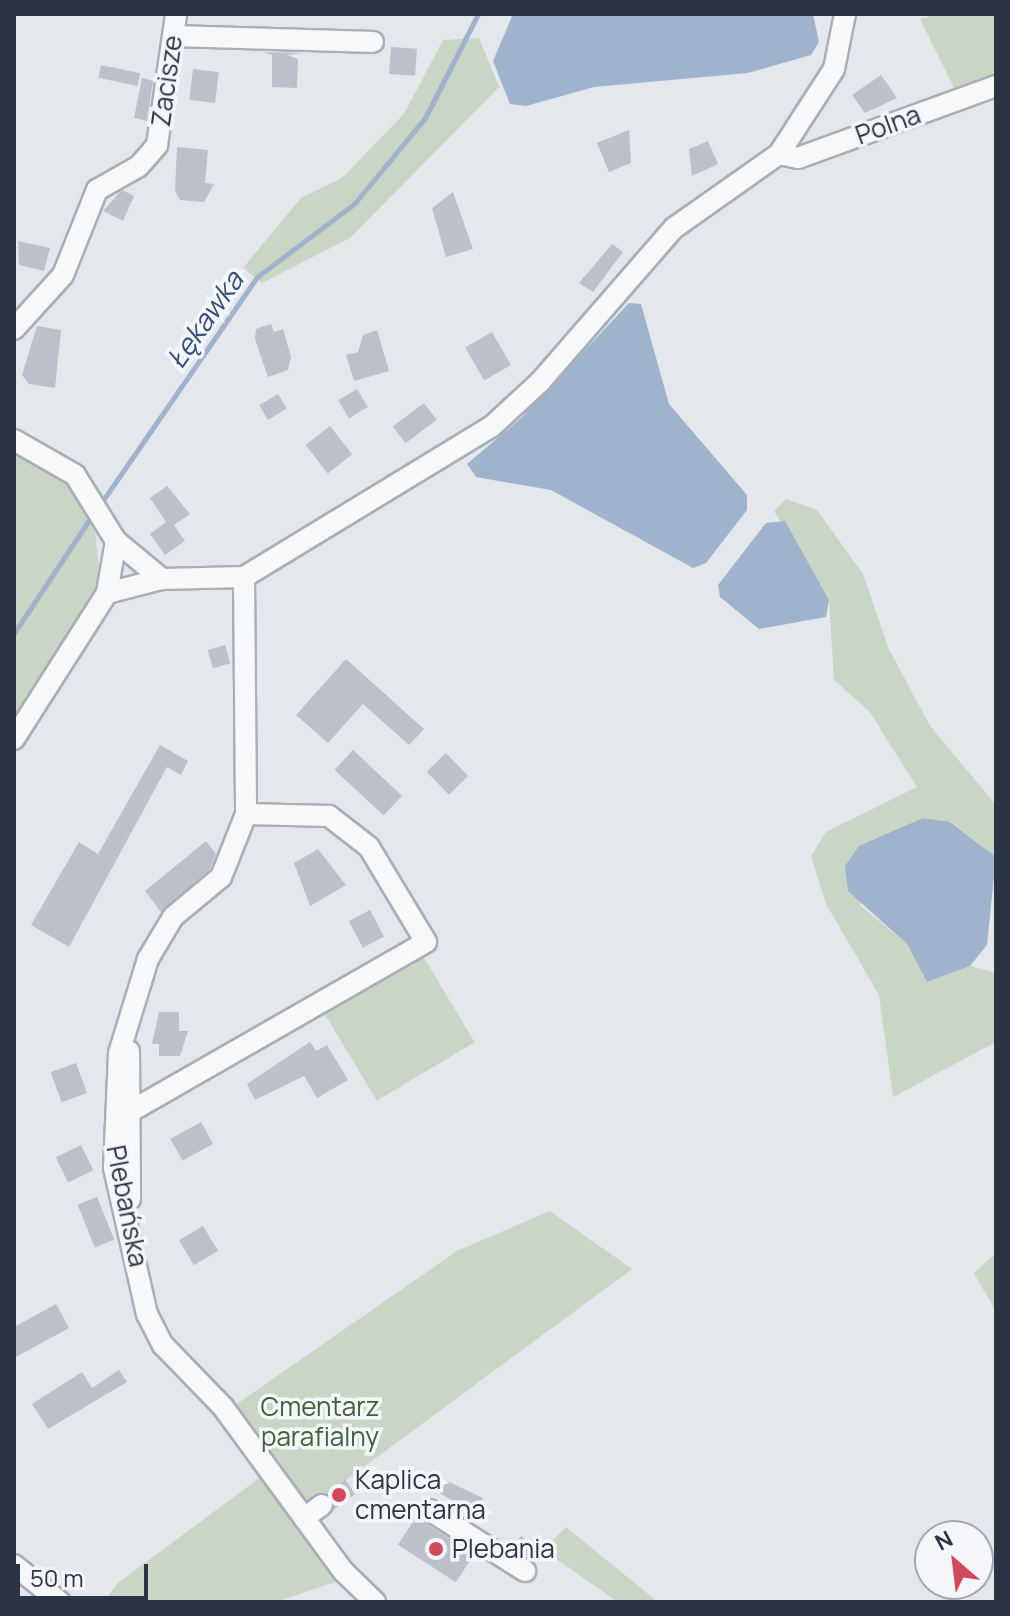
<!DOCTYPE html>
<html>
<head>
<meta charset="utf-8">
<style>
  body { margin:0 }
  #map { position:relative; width:1010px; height:1616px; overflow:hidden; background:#e4e7ec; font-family:Manrope,sans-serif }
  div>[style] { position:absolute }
  .green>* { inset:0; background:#c9d6c5; transform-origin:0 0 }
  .water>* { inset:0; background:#9fb4cc }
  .stream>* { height:5px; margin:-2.5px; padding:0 2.5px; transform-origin:2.5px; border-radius:2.5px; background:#9fb4cc }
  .building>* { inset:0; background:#bbc0ca; transform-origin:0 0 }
  .roads { filter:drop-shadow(2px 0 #a9aeb7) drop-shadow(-2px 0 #a9aeb7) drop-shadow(0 2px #a9aeb7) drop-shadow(0 -2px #a9aeb7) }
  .minor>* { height:20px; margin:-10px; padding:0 10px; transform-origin:10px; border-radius:10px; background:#f7f8fa }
  .dots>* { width:22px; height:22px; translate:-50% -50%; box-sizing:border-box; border:4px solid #f4f6f9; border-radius:50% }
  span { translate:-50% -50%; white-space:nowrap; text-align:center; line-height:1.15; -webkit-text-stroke:7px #f4f6f9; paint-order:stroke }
  .street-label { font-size:26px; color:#2b3445 }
  .park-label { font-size:26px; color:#3f6138 }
  .poi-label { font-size:26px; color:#2b3445 }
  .left { translate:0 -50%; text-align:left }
  .water-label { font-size:28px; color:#34527a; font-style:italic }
  .frame { position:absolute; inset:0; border:16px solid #2b3445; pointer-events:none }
  .north { position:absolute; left:914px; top:1520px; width:80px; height:80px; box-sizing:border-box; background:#f4f6f9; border:2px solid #a4a8b1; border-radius:50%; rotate:332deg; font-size:22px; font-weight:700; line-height:32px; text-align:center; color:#2b3445 }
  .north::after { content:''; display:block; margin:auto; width:28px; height:36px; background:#d1495b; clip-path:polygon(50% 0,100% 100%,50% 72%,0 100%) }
  .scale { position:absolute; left:16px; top:1564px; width:132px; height:36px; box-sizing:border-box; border:4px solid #2b3445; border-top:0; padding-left:10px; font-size:24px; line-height:28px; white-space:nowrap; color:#2b3445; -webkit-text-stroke:6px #f4f6f9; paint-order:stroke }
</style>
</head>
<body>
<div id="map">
  <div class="green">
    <div style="clip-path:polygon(938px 14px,996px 14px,996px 80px,957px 94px,920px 19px)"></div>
    <div style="clip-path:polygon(479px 38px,499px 87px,350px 238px,262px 283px,243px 268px,301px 198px,342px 178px,404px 114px,443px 40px)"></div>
    <div style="clip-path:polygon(14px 453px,68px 481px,95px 533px,101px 581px,14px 726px)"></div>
    <div style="clip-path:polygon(786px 499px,817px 510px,863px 574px,888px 647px,930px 726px,996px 805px,996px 857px,951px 822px,860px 905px,907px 944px,927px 982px,970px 966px,996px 973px,996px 1042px,893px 1097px,879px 995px,826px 904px,811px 856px,826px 832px,917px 787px,869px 711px,834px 680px,829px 600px,774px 511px)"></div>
    <div style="left:421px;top:953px;width:104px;height:114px;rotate:59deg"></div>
    <div style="clip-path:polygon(550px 1211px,632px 1269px,346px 1480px,355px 1494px,316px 1523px,231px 1408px,457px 1251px)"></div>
    <div style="clip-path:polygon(996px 1253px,996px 1312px,974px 1273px)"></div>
    <div style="clip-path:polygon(262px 1476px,341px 1580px,276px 1602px,104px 1602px,118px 1583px)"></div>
    <div style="clip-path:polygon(566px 1527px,658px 1602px,618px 1602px,543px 1550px)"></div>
  </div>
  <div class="water">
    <div style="clip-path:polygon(513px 14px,813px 14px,819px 42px,811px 55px,748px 73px,594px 87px,526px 106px,510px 104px,493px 61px)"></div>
    <div style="clip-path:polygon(629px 303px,641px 304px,669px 404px,747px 495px,747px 510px,706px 563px,693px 568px,551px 490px,476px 477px,467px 464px,520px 419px)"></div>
    <div style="clip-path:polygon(785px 521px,829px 600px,826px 617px,759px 629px,720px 597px,718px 585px,766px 523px)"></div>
    <div style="clip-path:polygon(923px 818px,950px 822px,996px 857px,987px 945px,970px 966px,927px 982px,907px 944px,848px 891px,845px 866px,859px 846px)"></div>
  </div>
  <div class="stream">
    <div style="left:99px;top:506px;width:278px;rotate:-55.4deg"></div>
    <div style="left:257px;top:277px;width:121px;rotate:-37deg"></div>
    <div style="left:354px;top:204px;width:112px;rotate:-50.5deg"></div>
    <div style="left:425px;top:118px;width:117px;rotate:-63deg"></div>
    <div style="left:14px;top:633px;width:143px;rotate:-56.4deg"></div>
  </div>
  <div class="building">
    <div style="left:391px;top:47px;width:26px;height:27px;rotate:4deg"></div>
    <div style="clip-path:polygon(263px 52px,305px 53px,287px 55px,298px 59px,297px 88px,272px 87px,272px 55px)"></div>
    <div style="left:101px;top:65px;width:40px;height:13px;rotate:12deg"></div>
    <div style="left:193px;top:69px;width:26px;height:31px;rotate:7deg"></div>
    <div style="clip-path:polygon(881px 75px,897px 98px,865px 113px,852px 95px)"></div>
    <div style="clip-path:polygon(142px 78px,153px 81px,147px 121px,134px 118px)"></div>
    <div style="clip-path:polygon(629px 130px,631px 163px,609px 172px,597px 143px)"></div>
    <div style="clip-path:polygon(708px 141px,718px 164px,692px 176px,689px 149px)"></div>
    <div style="clip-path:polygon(177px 147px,208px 150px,205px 183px,214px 184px,204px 202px,180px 200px,175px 191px)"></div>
    <div style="clip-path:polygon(122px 190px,134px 196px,123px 221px,103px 211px)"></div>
    <div style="clip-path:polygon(453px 192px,473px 249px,446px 257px,432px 208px)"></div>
    <div style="clip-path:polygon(18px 241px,50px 248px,44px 271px,19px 265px)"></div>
    <div style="clip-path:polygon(612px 244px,623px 252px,593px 292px,579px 283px)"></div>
    <div style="clip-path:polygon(271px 324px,274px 332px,283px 329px,291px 357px,288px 370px,268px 377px,255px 339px,256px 329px)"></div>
    <div style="clip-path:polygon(37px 326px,61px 330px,55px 388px,29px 384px,22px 375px)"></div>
    <div style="clip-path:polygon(377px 330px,389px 371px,354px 381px,346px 355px,358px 352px,363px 335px)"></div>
    <div style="left:492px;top:332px;width:38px;height:31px;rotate:60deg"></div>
    <div style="left:357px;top:389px;width:21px;height:22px;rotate:59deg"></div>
    <div style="left:278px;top:394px;width:17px;height:22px;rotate:59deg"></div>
    <div style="left:424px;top:403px;width:21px;height:39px;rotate:53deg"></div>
    <div style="left:330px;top:426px;width:36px;height:31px;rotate:52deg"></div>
    <div style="clip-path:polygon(167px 486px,190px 514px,174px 525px,185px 541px,165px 555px,150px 534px,166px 522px,150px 498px)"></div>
    <div style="left:225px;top:645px;width:19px;height:18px;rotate:74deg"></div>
    <div style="clip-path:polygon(346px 659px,424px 729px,409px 745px,363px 704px,328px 743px,296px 715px)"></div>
    <div style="clip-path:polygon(160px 745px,188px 761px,181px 775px,167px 767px,69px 947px,31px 925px,79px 842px,98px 854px)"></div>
    <div style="left:353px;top:750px;width:67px;height:27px;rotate:43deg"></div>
    <div style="left:446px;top:753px;width:32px;height:27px;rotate:46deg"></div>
    <div style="clip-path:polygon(206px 841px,216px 854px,210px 869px,161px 912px,145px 891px)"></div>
    <div style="clip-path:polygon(318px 849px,346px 885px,310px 906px,294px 863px)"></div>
    <div style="left:370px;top:910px;width:30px;height:24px;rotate:62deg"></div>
    <div style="clip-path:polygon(159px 1012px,179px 1012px,179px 1031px,188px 1031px,180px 1056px,159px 1056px,159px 1044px,152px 1044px)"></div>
    <div style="clip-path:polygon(310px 1042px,316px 1051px,327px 1045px,348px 1080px,317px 1098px,304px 1076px,255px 1100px,247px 1084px)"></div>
    <div style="left:76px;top:1063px;width:32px;height:27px;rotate:70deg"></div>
    <div style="left:201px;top:1122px;width:25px;height:35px;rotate:61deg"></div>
    <div style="left:81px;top:1145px;width:28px;height:28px;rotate:64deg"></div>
    <div style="left:97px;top:1197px;width:46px;height:21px;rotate:68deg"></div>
    <div style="left:203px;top:1226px;width:29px;height:28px;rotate:59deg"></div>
    <div style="clip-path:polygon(56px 1304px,69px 1328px,14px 1358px,14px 1327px)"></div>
    <div style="clip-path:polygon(119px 1370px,127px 1382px,48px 1429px,32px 1404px,82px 1372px,92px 1388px)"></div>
    <div style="clip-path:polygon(345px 1480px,355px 1494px,334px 1509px,327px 1493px)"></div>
    <div style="clip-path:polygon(447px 1481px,483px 1498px,473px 1514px,440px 1493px)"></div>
    <div style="left:416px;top:1517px;width:69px;height:33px;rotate:33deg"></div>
    <div style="clip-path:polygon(521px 1536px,537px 1548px,529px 1558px,512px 1547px)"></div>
  </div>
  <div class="roads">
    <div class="minor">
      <div style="left:176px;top:36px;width:197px;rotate:1.7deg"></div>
      <div style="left:779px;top:154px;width:19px;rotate:12deg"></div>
      <div style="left:798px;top:158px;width:211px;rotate:-20deg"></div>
      <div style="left:14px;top:329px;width:73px;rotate:-47.8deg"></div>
      <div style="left:63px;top:275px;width:92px;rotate:-68.2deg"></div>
      <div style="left:97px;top:190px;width:48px;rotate:-29.7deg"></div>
      <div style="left:139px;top:166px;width:28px;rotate:-49deg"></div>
      <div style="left:157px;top:145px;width:132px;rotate:-81.7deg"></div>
      <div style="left:14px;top:440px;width:70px;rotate:29.8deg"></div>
      <div style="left:75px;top:475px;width:78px;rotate:58.2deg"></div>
      <div style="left:116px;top:541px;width:60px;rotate:39.6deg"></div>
      <div style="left:244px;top:577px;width:237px;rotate:89.5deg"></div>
      <div style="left:246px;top:814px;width:68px;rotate:111.6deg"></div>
      <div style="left:221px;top:877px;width:62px;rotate:140.2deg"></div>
      <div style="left:173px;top:917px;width:49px;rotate:120.8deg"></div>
      <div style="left:148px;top:959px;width:98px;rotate:107.1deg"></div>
      <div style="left:119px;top:1053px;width:115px;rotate:92.5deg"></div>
      <div style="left:114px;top:1168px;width:150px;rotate:77.3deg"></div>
      <div style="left:147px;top:1314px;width:35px;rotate:63deg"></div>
      <div style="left:163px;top:1345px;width:86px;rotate:45.9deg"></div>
      <div style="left:223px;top:1407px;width:203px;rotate:53.8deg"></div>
      <div style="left:343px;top:1571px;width:45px;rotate:44.1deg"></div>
      <div style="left:107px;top:593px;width:57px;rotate:-14.3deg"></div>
      <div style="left:162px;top:579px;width:82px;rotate:-1.4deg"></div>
      <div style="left:244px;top:577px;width:289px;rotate:-31.3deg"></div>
      <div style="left:491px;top:427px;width:67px;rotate:-42.6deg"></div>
      <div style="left:540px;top:382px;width:204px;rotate:-49deg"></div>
      <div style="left:674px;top:228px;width:128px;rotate:-35.2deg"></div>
      <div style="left:779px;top:154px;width:101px;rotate:-57.1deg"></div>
      <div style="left:834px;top:69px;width:56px;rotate:-78.7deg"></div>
      <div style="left:14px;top:739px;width:173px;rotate:-57.5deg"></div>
      <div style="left:107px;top:593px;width:53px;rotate:-80.2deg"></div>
      <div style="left:129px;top:1051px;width:148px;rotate:89.6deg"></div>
      <div style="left:131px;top:1111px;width:340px;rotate:-29.8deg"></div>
      <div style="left:426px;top:942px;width:111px;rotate:-121deg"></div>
      <div style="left:369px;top:847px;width:51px;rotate:-142.2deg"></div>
      <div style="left:329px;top:816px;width:83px;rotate:-178.6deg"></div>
      <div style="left:429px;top:1510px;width:114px;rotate:32.4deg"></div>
      <div style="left:304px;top:1518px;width:22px;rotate:-36deg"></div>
      <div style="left:14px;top:1565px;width:59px;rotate:38.8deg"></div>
    </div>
  </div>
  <div class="dots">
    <div style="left:339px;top:1495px;background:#d1495b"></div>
    <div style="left:436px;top:1549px;background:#d1495b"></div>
  </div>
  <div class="street-label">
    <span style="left:167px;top:81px;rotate:-82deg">Zacisze</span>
    <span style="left:888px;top:125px;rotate:-20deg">Polna</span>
    <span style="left:127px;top:1206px;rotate:79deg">Plebańska</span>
  </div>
  <div class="park-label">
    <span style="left:320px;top:1422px">Cmentarz<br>parafialny</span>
  </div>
  <div class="poi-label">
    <span class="left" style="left:355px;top:1495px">Kaplica<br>cmentarna</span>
    <span class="left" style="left:452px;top:1549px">Plebania</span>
  </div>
  <div class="water-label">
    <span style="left:204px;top:319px;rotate:-55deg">Łękawka</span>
  </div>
  <div class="frame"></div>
  <div class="north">N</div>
  <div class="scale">50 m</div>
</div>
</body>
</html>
